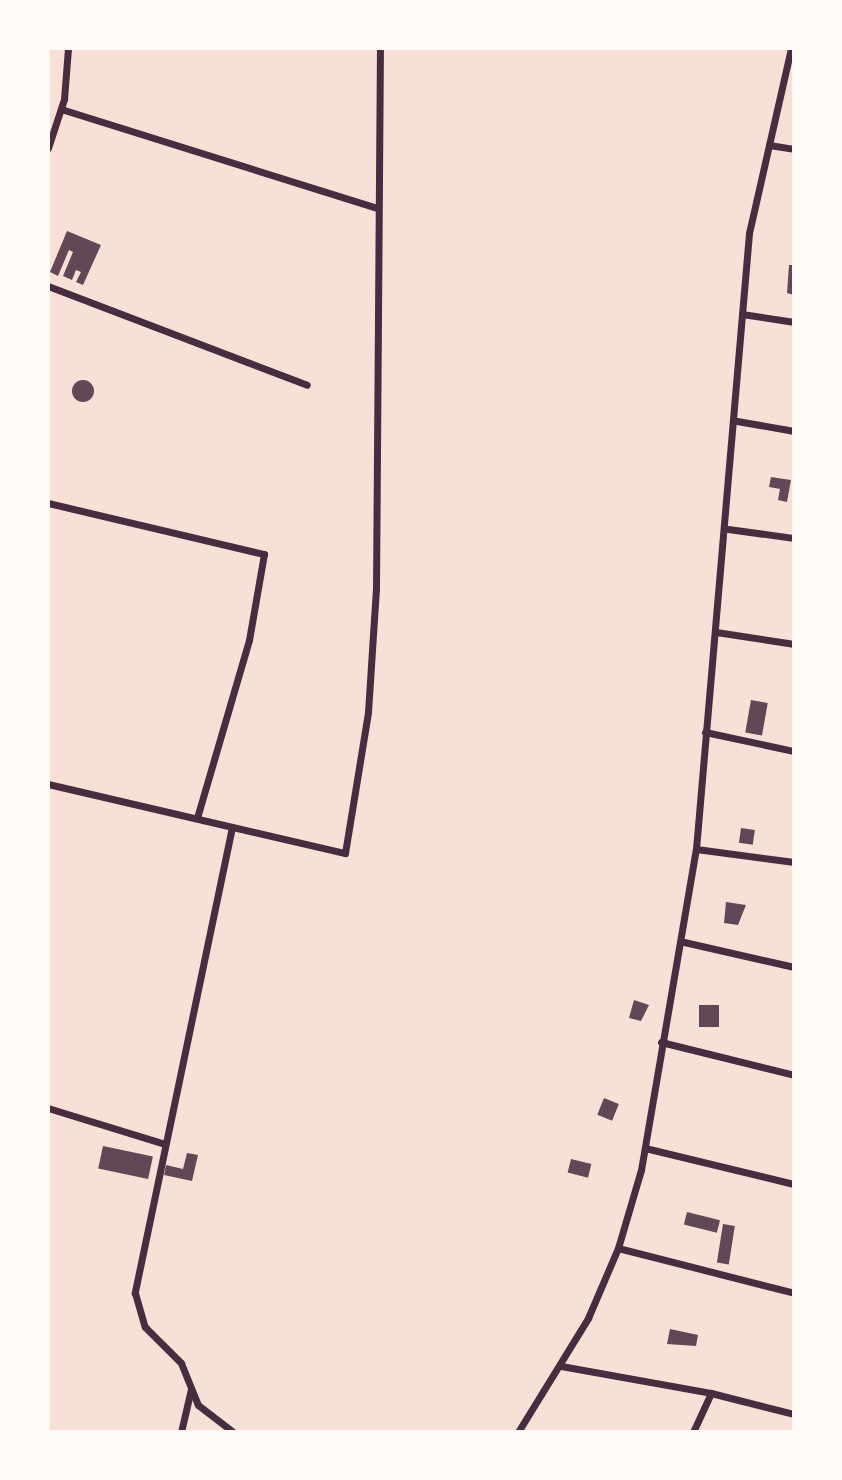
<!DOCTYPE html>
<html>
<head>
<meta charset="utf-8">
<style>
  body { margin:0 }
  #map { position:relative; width:842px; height:1480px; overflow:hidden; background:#f7e1d7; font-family:Poppins,sans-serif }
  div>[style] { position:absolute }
  .building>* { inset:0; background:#644757; transform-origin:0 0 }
  .round { border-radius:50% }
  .minor>* { height:7px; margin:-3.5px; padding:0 3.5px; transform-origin:3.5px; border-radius:3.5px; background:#4a2c40 }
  span { translate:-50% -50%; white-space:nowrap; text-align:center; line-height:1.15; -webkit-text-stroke:6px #fffaf5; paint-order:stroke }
  .frame { position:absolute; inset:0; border:50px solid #fffaf5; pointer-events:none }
</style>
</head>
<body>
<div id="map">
  <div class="building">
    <div style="clip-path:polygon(67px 231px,101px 245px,83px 285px,76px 282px,81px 272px,76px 270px,72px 280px,63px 276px,73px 252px,69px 250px,58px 276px,50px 272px)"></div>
    <div style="clip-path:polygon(789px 265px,794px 265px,794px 295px,787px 293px)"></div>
    <div class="round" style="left:72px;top:380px;width:22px;height:22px"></div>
    <div style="clip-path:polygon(771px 477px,791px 480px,787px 502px,778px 500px,780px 489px,769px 487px)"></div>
    <div style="left:751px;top:700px;width:17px;height:33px;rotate:10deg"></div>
    <div style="left:741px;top:828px;width:14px;height:15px;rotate:8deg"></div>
    <div style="clip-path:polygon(726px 902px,746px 905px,738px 925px,724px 923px)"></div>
    <div style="clip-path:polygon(634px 1000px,649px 1005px,641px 1021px,629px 1018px)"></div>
    <div style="left:699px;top:1005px;width:20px;height:22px"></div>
    <div style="left:604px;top:1098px;width:16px;height:18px;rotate:22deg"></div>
    <div style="left:103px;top:1146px;width:51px;height:23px;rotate:12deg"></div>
    <div style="clip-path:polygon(187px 1153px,198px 1155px,192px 1181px,164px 1175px,166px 1165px,183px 1169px)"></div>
    <div style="left:571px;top:1159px;width:21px;height:14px;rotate:14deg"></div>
    <div style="left:687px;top:1212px;width:34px;height:13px;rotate:14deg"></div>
    <div style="left:723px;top:1224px;width:12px;height:39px;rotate:9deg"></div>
    <div style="clip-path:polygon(670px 1329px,698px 1335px,696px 1346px,667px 1344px)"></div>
  </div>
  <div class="minor">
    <div style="left:61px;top:109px;width:330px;rotate:17.4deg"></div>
    <div style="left:769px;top:145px;width:25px;rotate:9deg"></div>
    <div style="left:48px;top:148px;width:52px;rotate:-71.9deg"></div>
    <div style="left:64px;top:99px;width:51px;rotate:-85.5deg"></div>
    <div style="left:48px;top:286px;width:277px;rotate:20.9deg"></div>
    <div style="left:742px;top:314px;width:53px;rotate:8.7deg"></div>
    <div style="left:737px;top:421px;width:58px;rotate:10deg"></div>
    <div style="left:48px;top:503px;width:222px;rotate:13.3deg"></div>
    <div style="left:264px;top:554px;width:87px;rotate:99.9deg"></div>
    <div style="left:249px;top:640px;width:185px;rotate:106.3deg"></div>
    <div style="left:728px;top:529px;width:67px;rotate:7.8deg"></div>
    <div style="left:716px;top:632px;width:79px;rotate:8.7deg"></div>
    <div style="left:705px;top:732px;width:91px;rotate:12.1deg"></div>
    <div style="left:48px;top:784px;width:305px;rotate:13.1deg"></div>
    <div style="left:345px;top:853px;width:143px;rotate:-80.7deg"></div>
    <div style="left:368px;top:712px;width:123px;rotate:-86.3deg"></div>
    <div style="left:376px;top:589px;width:541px;rotate:-89.58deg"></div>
    <div style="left:232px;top:827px;width:476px;rotate:101.8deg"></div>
    <div style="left:135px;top:1293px;width:35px;rotate:74deg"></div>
    <div style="left:145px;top:1327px;width:51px;rotate:45deg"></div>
    <div style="left:181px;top:1363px;width:45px;rotate:68deg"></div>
    <div style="left:198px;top:1405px;width:44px;rotate:37.6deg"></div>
    <div style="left:696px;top:849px;width:99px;rotate:7.6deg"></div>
    <div style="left:684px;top:942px;width:113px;rotate:12.8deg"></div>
    <div style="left:661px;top:1042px;width:137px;rotate:13.9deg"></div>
    <div style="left:48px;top:1108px;width:122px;rotate:17.1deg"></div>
    <div style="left:645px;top:1148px;width:153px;rotate:13.6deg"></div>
    <div style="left:618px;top:1248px;width:182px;rotate:14.3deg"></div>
    <div style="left:561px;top:1366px;width:152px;rotate:10.2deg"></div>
    <div style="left:711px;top:1393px;width:86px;rotate:14.2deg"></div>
    <div style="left:181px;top:1432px;width:44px;rotate:-76.9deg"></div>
    <div style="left:518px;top:1432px;width:134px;rotate:-58.4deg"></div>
    <div style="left:588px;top:1318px;width:76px;rotate:-66.8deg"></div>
    <div style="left:618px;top:1248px;width:81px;rotate:-73.6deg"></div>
    <div style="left:641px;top:1170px;width:326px;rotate:-80.3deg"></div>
    <div style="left:696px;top:849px;width:618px;rotate:-85.08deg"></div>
    <div style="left:749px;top:233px;width:190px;rotate:-77.2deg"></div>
    <div style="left:693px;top:1432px;width:43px;rotate:-65.2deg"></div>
  </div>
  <div class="frame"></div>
</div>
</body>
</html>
